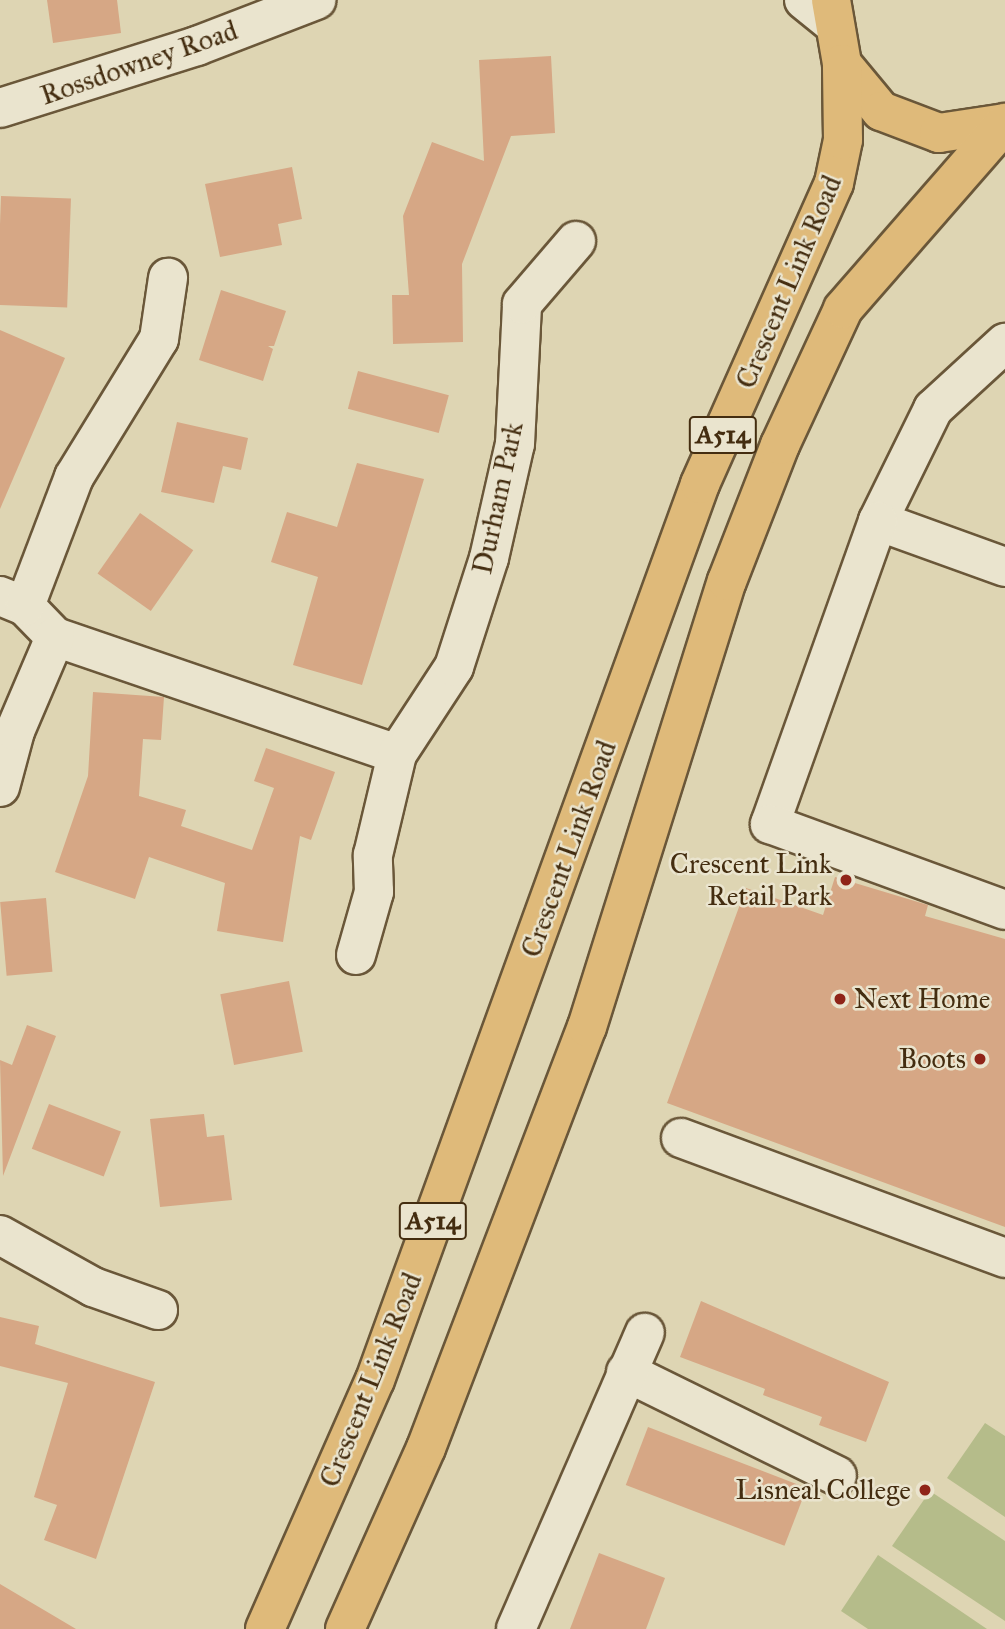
<!DOCTYPE html>
<html>
<head>
<meta charset="utf-8">
<style>
  body { margin:0 }
  #map { position:relative; width:1005px; height:1629px; overflow:hidden; background:#ded5b3; font-family:"IM FELL Great Primer",serif }
  div>[style] { position:absolute }
  .green>* { inset:0; background:#b5bc8a }
  .building>* { inset:0; background:#d6a785; transform-origin:0 0 }
  .roads { filter:drop-shadow(2px 0 #6a5739) drop-shadow(-2px 0 #6a5739) drop-shadow(0 2px #6a5739) drop-shadow(0 -2px #6a5739) }
  .minor>* { height:38px; margin:-19px; padding:0 19px; transform-origin:19px; border-radius:19px; background:#eae4ce }
  .highway>* { height:38px; margin:-19px; padding:0 19px; transform-origin:19px; border-radius:19px; background:#dfba7a }
  .dots>* { width:19px; height:19px; translate:-50% -50%; box-sizing:border-box; border:4px solid #eae4ce; border-radius:50% }
  span { translate:-50% -50%; white-space:nowrap; text-align:center; line-height:1.15; -webkit-text-stroke:5px #eae4ce; paint-order:stroke }
  .shield-label span { padding:2px 5px; background:#eae4ce; border:2px solid; border-radius:5px; -webkit-text-stroke-width:0 }
  .shield-label { font-size:26px; color:#442d10; font-weight:700 }
  .street-label { font-size:28px; color:#442d10 }
  .poi-label { font-size:28px; color:#442d10 }
  .right { translate:-100% -50%; text-align:right }
  .left { translate:0 -50%; text-align:left }
</style>
</head>
<body>
<div id="map">
  <div class="green">
    <div style="clip-path:polygon(985px 1423px,1005px 1436px,1005px 1517px,947px 1478px)"></div>
    <div style="clip-path:polygon(930px 1491px,1005px 1541px,1005px 1621px,892px 1546px)"></div>
    <div style="clip-path:polygon(878px 1555px,987px 1629px,868px 1629px,841px 1611px)"></div>
  </div>
  <div class="building">
    <div style="clip-path:polygon(47px 0,117px 0,121px 33px,53px 43px)"></div>
    <div style="clip-path:polygon(551px 56px,555px 133px,511px 136px,462px 264px,463px 342px,393px 344px,392px 295px,409px 295px,403px 216px,432px 142px,484px 161px,479px 60px)"></div>
    <div style="clip-path:polygon(292px 167px,302px 219px,278px 224px,282px 245px,220px 257px,205px 184px)"></div>
    <div style="left:1px;top:196px;width:70px;height:109px;rotate:2deg"></div>
    <div style="clip-path:polygon(221px 290px,286px 311px,274px 346px,268px 346px,273px 349px,263px 381px,199px 360px)"></div>
    <div style="clip-path:polygon(0 330px,65px 358px,0 509px)"></div>
    <div style="left:358px;top:371px;width:94px;height:39px;rotate:15deg"></div>
    <div style="clip-path:polygon(177px 422px,248px 438px,241px 470px,223px 466px,214px 503px,161px 492px)"></div>
    <div style="clip-path:polygon(357px 463px,424px 479px,362px 685px,293px 665px,318px 577px,271px 562px,287px 512px,337px 527px)"></div>
    <div style="left:140px;top:513px;width:65px;height:74px;rotate:35deg"></div>
    <div style="clip-path:polygon(93px 692px,164px 697px,161px 740px,143px 739px,139px 796px,186px 810px,181px 826px,252px 850px,274px 788px,254px 781px,266px 748px,335px 772px,311px 840px,300px 836px,283px 942px,217px 931px,225px 883px,149px 857px,135px 899px,55px 872px,88px 776px)"></div>
    <div style="clip-path:polygon(835px 877px,928px 905px,925px 916px,1005px 939px,1005px 1227px,667px 1103px,746px 888px,823px 915px)"></div>
    <div style="left:46px;top:898px;width:74px;height:46px;rotate:85deg"></div>
    <div style="left:289px;top:981px;width:72px;height:70px;rotate:79deg"></div>
    <div style="clip-path:polygon(27px 1025px,56px 1036px,3px 1176px,0 1060px,12px 1065px)"></div>
    <div style="left:49px;top:1104px;width:77px;height:48px;rotate:21deg"></div>
    <div style="clip-path:polygon(204px 1114px,207px 1137px,224px 1135px,232px 1200px,160px 1207px,150px 1119px)"></div>
    <div style="clip-path:polygon(701px 1301px,889px 1382px,866px 1442px,819px 1425px,822px 1417px,763px 1395px,765px 1389px,680px 1357px)"></div>
    <div style="clip-path:polygon(0 1317px,39px 1326px,35px 1344px,155px 1382px,96px 1559px,44px 1540px,57px 1505px,34px 1497px,68px 1383px,0 1366px)"></div>
    <div style="left:648px;top:1427px;width:170px;height:62px;rotate:21deg"></div>
    <div style="clip-path:polygon(599px 1553px,665px 1578px,646px 1629px,570px 1629px)"></div>
    <div style="clip-path:polygon(0 1584px,76px 1629px,0 1629px)"></div>
  </div>
  <div class="roads">
    <div class="minor">
      <div style="left:804px;top:0;width:33px;rotate:39deg"></div>
      <div style="left:0;top:108px;width:207px;rotate:-17.5deg"></div>
      <div style="left:197px;top:46px;width:128px;rotate:-21.1deg"></div>
      <div style="left:878px;top:521px;width:125px;rotate:-63.8deg"></div>
      <div style="left:933px;top:409px;width:98px;rotate:-42.5deg"></div>
      <div style="left:1005px;top:567px;width:135px;rotate:-160.1deg"></div>
      <div style="left:878px;top:521px;width:322px;rotate:109.6deg"></div>
      <div style="left:770px;top:824px;width:250px;rotate:20.1deg"></div>
      <div style="left:0;top:596px;width:27px;rotate:22deg"></div>
      <div style="left:25px;top:606px;width:43px;rotate:45.9deg"></div>
      <div style="left:55px;top:637px;width:361px;rotate:18.9deg"></div>
      <div style="left:25px;top:606px;width:138px;rotate:-69.2deg"></div>
      <div style="left:74px;top:477px;width:162px;rotate:-58.4deg"></div>
      <div style="left:159px;top:339px;width:62px;rotate:-81.6deg"></div>
      <div style="left:0;top:787px;width:58px;rotate:-75deg"></div>
      <div style="left:15px;top:731px;width:102px;rotate:-66.9deg"></div>
      <div style="left:356px;top:955px;width:66px;rotate:-74.1deg"></div>
      <div style="left:374px;top:892px;width:37px;rotate:-92deg"></div>
      <div style="left:373px;top:855px;width:104px;rotate:-76.6deg"></div>
      <div style="left:397px;top:754px;width:104px;rotate:-56.8deg"></div>
      <div style="left:454px;top:667px;width:114px;rotate:-72.2deg"></div>
      <div style="left:489px;top:558px;width:117px;rotate:-77.2deg"></div>
      <div style="left:515px;top:444px;width:140px;rotate:-87.1deg"></div>
      <div style="left:522px;top:304px;width:83px;rotate:-49.4deg"></div>
      <div style="left:681px;top:1138px;width:346px;rotate:20.3deg"></div>
      <div style="left:0;top:1235px;width:107px;rotate:29.2deg"></div>
      <div style="left:93px;top:1287px;width:69px;rotate:19.5deg"></div>
      <div style="left:626px;top:1372px;width:235px;rotate:26.2deg"></div>
      <div style="left:516px;top:1629px;width:323px;rotate:-66.5deg"></div>
    </div>
    <div class="highway">
      <div style="left:831px;top:0;width:65px;rotate:80.2deg"></div>
      <div style="left:842px;top:64px;width:61px;rotate:50.3deg"></div>
      <div style="left:881px;top:111px;width:62px;rotate:20.8deg"></div>
      <div style="left:939px;top:133px;width:67px;rotate:-8.6deg"></div>
      <div style="left:265px;top:1629px;width:272px;rotate:-66.2deg"></div>
      <div style="left:375px;top:1380px;width:953px;rotate:-70.06deg"></div>
      <div style="left:700px;top:484px;width:329px;rotate:-66deg"></div>
      <div style="left:834px;top:183px;width:44px;rotate:-78.2deg"></div>
      <div style="left:843px;top:140px;width:76px;rotate:-90.8deg"></div>
      <div style="left:345px;top:1629px;width:198px;rotate:-65.9deg"></div>
      <div style="left:426px;top:1448px;width:451px;rotate:-69.1deg"></div>
      <div style="left:587px;top:1027px;width:467px;rotate:-72.6deg"></div>
      <div style="left:727px;top:581px;width:146px;rotate:-68.7deg"></div>
      <div style="left:780px;top:445px;width:150px;rotate:-65.1deg"></div>
      <div style="left:843px;top:309px;width:247px;rotate:-48.9deg"></div>
    </div>
  </div>
  <div class="dots">
    <div style="left:846px;top:880px;background:#8f2418"></div>
    <div style="left:840px;top:999px;background:#8f2418"></div>
    <div style="left:980px;top:1059px;background:#8f2418"></div>
    <div style="left:925px;top:1490px;background:#8f2418"></div>
  </div>
  <div class="shield-label">
    <span style="left:723px;top:435px">A514</span>
    <span style="left:433px;top:1221px">A514</span>
  </div>
  <div class="street-label">
    <span style="left:139px;top:63px;rotate:-19deg">Rossdowney Road</span>
    <span style="left:789px;top:282px;rotate:-67deg">Crescent Link Road</span>
    <span style="left:498px;top:498px;rotate:-78deg">Durham Park</span>
    <span style="left:569px;top:849px;rotate:-70deg">Crescent Link Road</span>
    <span style="left:371px;top:1380px;rotate:-68deg">Crescent Link Road</span>
  </div>
  <div class="poi-label">
    <span class="right" style="left:832px;top:880px">Crescent Link<br>Retail Park</span>
    <span class="left" style="left:854px;top:999px">Next Home</span>
    <span class="right" style="left:966px;top:1059px">Boots</span>
    <span class="right" style="left:911px;top:1490px">Lisneal College</span>
  </div>
</div>
</body>
</html>
